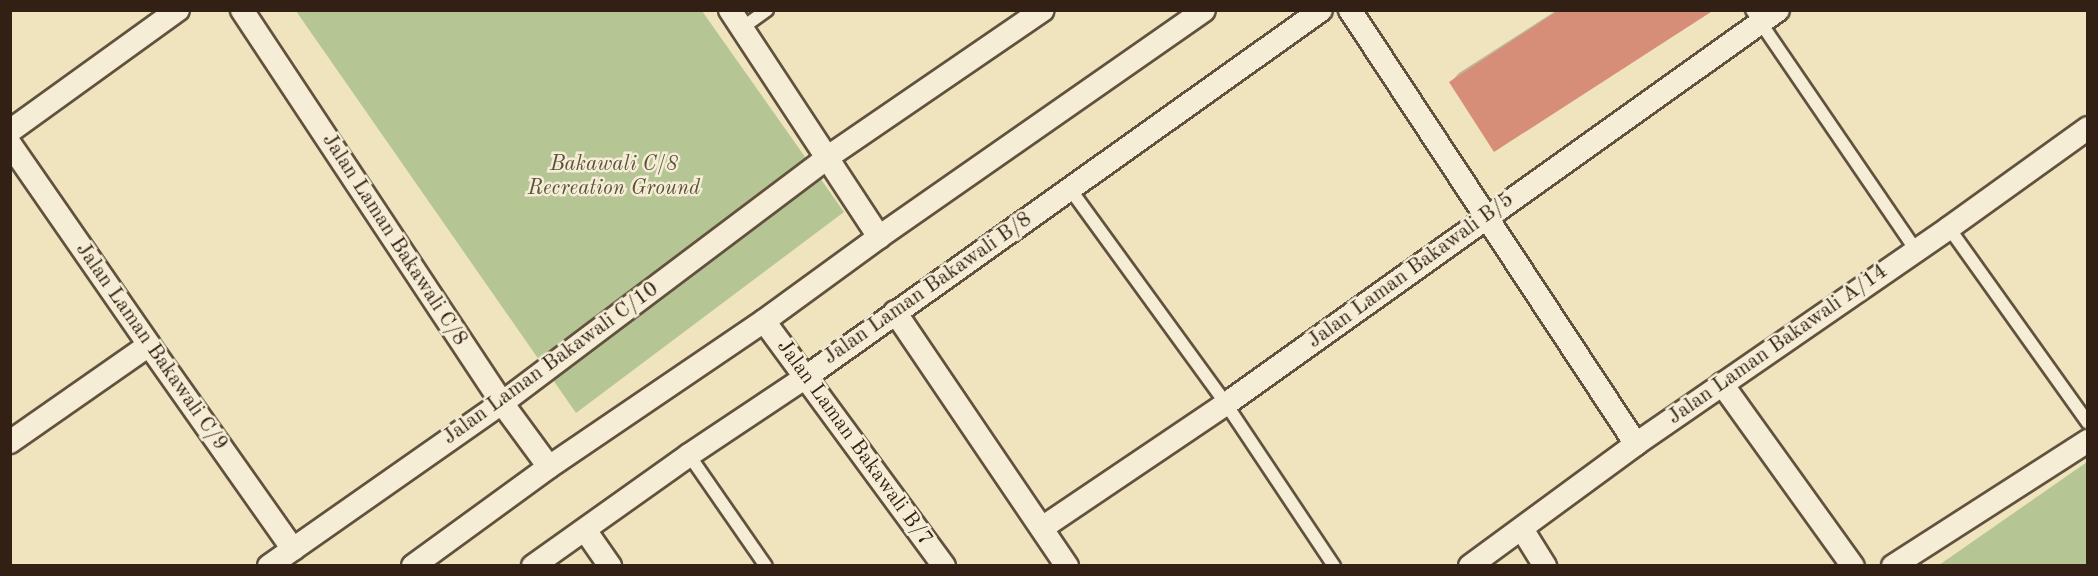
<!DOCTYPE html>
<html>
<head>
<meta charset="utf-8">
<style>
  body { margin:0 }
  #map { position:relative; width:2098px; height:576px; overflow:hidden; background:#efe4be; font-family:"Old Standard TT",serif }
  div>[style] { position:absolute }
  .green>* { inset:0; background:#b6c594 }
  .shadow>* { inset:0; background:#0003 }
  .building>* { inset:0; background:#d68e78 }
  .roads { filter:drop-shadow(2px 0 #62513e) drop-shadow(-2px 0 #62513e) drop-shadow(0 2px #62513e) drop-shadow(0 -2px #62513e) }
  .lane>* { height:12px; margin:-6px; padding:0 6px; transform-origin:6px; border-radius:6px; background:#f5edd5 }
  .street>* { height:22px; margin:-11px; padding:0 11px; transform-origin:11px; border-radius:11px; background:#f5edd5 }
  span { translate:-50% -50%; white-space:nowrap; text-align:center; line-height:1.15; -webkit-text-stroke:5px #f5edd5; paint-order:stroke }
  .park-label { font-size:21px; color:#5a523a; font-style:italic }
  .street-label { font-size:21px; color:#332014 }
  .frame { position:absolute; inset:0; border:12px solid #332014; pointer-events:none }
</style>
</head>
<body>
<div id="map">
  <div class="green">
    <div style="clip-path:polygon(296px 11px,702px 11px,844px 212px,576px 413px)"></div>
    <div style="clip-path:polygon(2087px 462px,2087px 565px,1939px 565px)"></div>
  </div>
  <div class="shadow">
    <div style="clip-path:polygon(1557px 10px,1711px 10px,1451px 82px,1459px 73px)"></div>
  </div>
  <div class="building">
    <div style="clip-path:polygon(1559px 10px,1714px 10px,1494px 152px,1449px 82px)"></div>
  </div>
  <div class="roads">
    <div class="lane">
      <div style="left:1752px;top:10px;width:289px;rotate:55.7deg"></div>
      <div style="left:742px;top:28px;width:31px;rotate:-36deg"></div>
      <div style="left:1070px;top:189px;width:266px;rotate:54deg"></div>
      <div style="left:1226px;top:404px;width:195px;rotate:56.3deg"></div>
      <div style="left:1949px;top:228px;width:239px;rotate:54.5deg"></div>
      <div style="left:689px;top:455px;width:135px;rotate:55.3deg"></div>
    </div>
    <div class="street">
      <div style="left:242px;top:10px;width:471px;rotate:56.5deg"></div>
      <div style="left:502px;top:403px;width:79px;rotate:53.7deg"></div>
      <div style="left:730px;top:10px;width:272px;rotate:56.7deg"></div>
      <div style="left:1350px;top:10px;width:520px;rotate:56.62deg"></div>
      <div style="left:10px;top:131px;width:207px;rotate:-35.8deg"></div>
      <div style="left:10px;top:144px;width:244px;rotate:55.3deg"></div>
      <div style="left:149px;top:345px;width:250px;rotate:54.8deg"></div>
      <div style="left:895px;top:312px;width:307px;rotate:55.9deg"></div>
      <div style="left:764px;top:321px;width:304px;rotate:53.7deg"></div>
      <div style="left:1722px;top:384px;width:224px;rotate:54.3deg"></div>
      <div style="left:10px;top:442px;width:169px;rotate:-34.9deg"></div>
      <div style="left:1042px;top:528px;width:222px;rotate:-34deg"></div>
      <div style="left:1226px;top:404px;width:678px;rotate:-35.52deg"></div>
      <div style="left:1522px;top:529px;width:44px;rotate:58.1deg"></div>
      <div style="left:585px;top:530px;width:44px;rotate:55.2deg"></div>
      <div style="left:269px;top:566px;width:284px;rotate:-35deg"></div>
      <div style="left:502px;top:403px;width:408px;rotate:-37deg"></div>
      <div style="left:828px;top:157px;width:260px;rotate:-34.4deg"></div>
      <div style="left:413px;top:566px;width:168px;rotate:-36.1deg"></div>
      <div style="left:549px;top:467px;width:260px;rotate:-34.2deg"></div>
      <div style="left:764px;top:321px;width:142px;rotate:-36.1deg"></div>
      <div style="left:879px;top:237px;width:396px;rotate:-34.9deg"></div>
      <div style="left:533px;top:566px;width:191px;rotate:-35.4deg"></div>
      <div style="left:689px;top:455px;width:141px;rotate:-33.7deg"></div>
      <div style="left:806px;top:377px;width:632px;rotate:-35.47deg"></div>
      <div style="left:1470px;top:566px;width:206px;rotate:-36.3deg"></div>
      <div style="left:1636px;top:444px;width:380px;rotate:-34.6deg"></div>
      <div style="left:1949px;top:228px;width:171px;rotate:-35.7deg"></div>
      <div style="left:1893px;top:566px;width:232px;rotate:-32.7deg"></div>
    </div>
  </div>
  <div class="park-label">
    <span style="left:614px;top:177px">Bakawali C/8<br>Recreation Ground</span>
  </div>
  <div class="street-label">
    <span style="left:394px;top:240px;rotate:57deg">Jalan Laman Bakawali C/8</span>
    <span style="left:1411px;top:271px;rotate:-36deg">Jalan Laman Bakawali B/5</span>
    <span style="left:928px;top:289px;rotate:-35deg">Jalan Laman Bakawali B/8</span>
    <span style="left:1778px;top:345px;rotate:-35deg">Jalan Laman Bakawali A/14</span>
    <span style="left:151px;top:347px;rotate:55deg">Jalan Laman Bakawali C/9</span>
    <span style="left:551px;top:364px;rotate:-36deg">Jalan Laman Bakawali C/10</span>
    <span style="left:854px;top:443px;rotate:54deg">Jalan Laman Bakawali B/7</span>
  </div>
  <div class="frame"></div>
</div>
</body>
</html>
